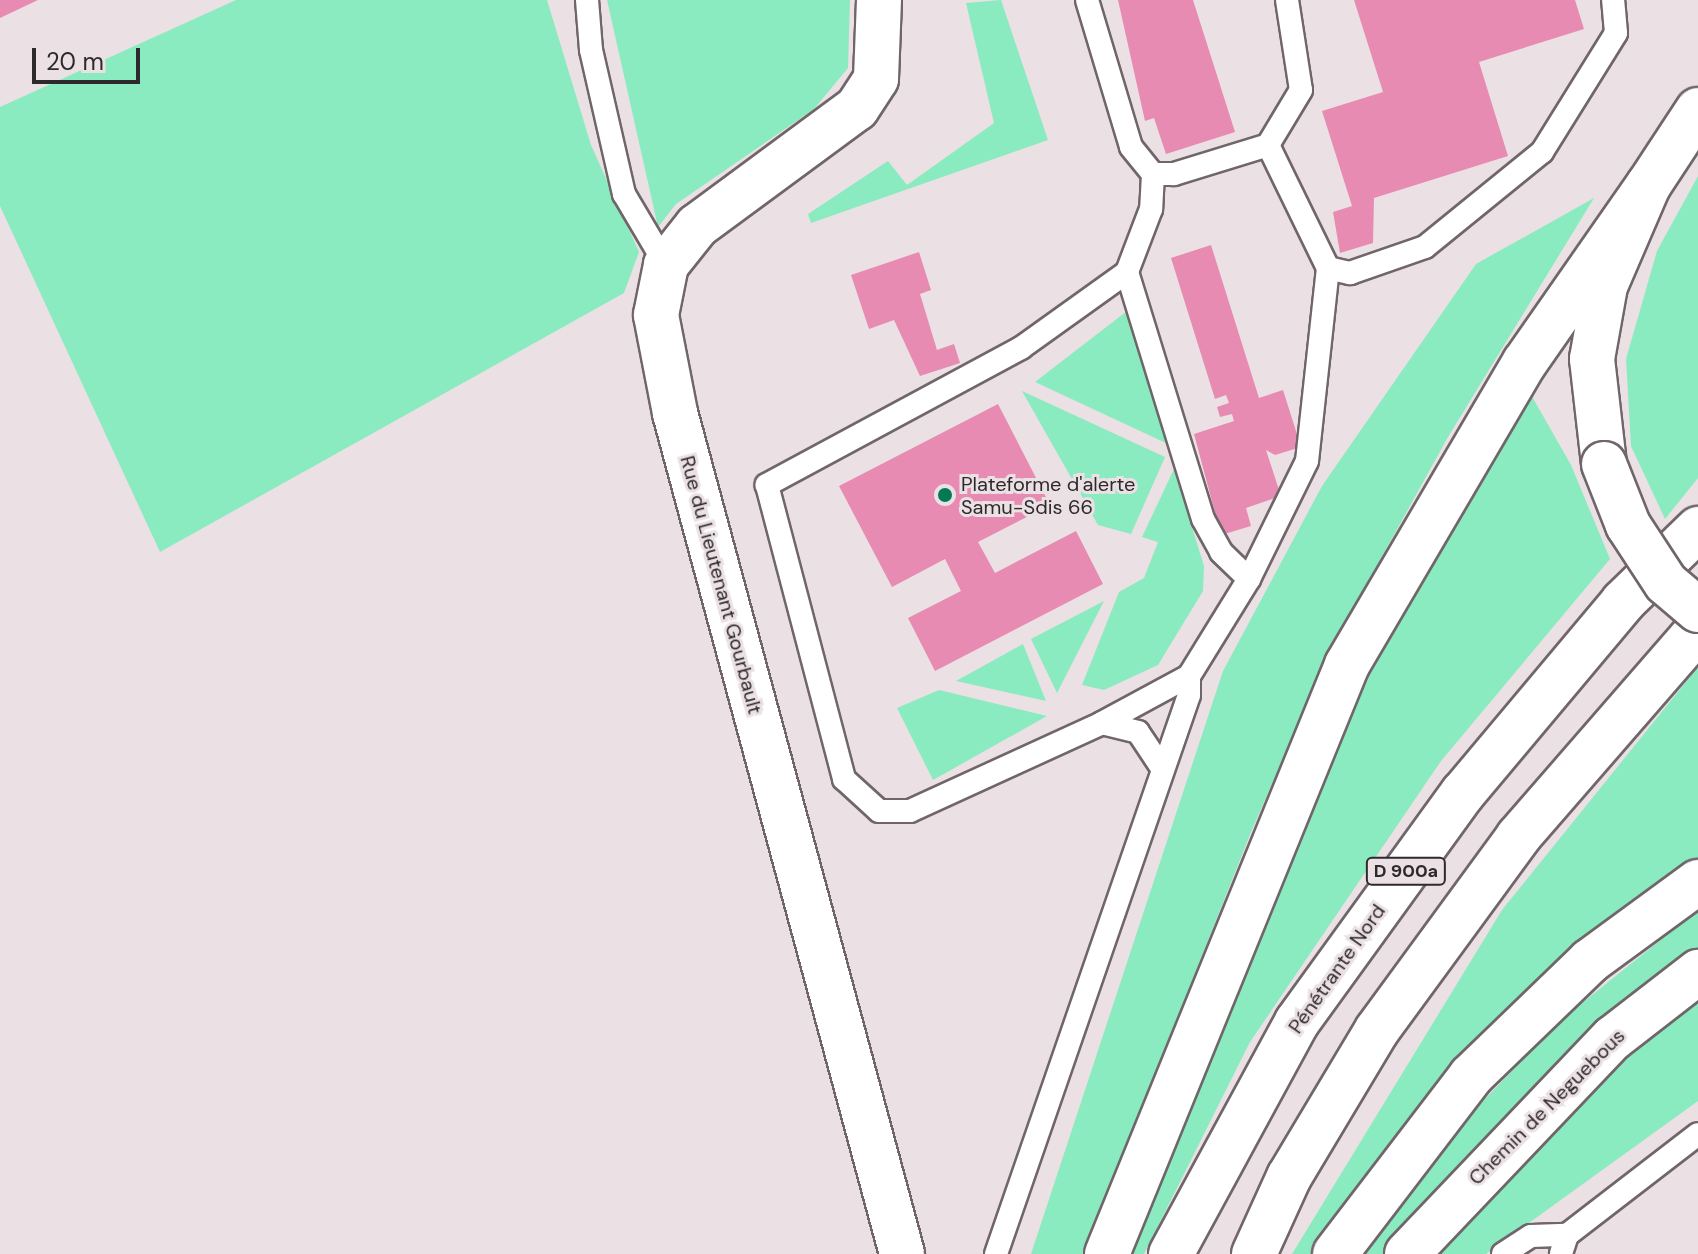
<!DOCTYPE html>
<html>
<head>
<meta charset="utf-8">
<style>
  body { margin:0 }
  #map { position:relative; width:1698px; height:1254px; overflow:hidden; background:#ebe0e4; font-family:"DM Sans",sans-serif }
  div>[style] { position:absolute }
  .green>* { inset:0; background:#8aebc0 }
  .building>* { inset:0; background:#e78bb3 }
  .roads { filter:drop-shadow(2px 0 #70666a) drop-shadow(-2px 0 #70666a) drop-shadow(0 2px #70666a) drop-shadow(0 -2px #70666a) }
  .lane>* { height:22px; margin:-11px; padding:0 11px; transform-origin:11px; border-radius:11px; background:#fff }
  .street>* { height:44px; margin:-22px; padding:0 22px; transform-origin:22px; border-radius:22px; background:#fff }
  .secondary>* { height:44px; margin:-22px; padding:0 22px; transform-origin:22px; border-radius:22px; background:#fff }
  .highway>* { height:44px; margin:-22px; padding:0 22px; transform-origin:22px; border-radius:22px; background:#fff }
  .bridges { filter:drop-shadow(2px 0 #70666a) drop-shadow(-2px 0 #70666a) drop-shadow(0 2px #70666a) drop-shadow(0 -2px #70666a) }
  .secondary-bridge>* { height:44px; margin:-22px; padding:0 22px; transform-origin:22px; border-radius:22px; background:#fff }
  .dots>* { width:22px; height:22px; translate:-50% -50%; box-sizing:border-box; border:4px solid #ebe0e4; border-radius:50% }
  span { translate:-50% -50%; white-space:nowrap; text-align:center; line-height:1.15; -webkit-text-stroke:6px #ebe0e4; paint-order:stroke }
  .shield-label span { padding:2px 6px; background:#ebe0e4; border:2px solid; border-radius:6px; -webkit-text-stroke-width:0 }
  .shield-label { font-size:18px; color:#2e2a2c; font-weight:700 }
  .poi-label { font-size:20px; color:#2e2a2c }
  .left { translate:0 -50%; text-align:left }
  .street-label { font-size:20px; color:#2e2a2c }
  .scale { position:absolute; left:32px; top:48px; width:108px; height:36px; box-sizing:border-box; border:4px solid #2e2a2c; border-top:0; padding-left:10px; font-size:24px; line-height:28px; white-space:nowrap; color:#2e2a2c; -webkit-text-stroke:6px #ebe0e4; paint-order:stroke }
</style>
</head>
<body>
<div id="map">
  <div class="green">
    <div style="clip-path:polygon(236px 0,547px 0,591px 145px,639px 252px,624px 293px,160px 552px,0 206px,0 107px)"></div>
    <div style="clip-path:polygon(607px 0,850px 0,848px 68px,814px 109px,676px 204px,658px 227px)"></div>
    <div style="clip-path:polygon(1001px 0,1048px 140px,811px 223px,808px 214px,888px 161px,907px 185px,994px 123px,966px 3px)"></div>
    <div style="clip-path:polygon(1698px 176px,1698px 478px,1665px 519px,1631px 446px,1626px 359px,1657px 251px)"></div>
    <div style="clip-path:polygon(1594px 198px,1448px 437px,1332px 647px,1251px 832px,1084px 1254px,1031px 1254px,1223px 671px,1322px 486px,1476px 264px)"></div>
    <div style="clip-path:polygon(1127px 311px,1168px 444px,1035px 382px)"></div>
    <div style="clip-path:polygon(1022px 391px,1165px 457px,1131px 534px,1098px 525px)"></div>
    <div style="clip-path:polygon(1530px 393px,1571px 465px,1610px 559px,1441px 761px,1250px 1042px,1144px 1254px,1128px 1254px,1348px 714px,1445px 525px)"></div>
    <div style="clip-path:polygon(1174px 469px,1204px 566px,1203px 591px,1158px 665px,1104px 690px,1082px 685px,1119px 592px,1144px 578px,1158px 542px,1142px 537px)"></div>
    <div style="clip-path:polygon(1104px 601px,1057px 693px,1031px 639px)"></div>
    <div style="clip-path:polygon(1023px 644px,1046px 701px,956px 681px)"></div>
    <div style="clip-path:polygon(1698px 667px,1698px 864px,1315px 1254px,1292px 1254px,1502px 910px)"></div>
    <div style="clip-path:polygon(939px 690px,1047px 716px,933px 780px,897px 708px)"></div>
    <div style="clip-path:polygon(1698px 910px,1698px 960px,1484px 1146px,1386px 1254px,1359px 1254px,1459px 1126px,1561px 1020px)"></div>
    <div style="clip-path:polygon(1698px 990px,1698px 1101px,1486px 1254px,1426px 1254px,1505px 1166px)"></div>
  </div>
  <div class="building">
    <div style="clip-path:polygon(0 0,38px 0,0 18px)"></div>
    <div style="clip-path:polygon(1118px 0,1193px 0,1235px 132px,1166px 154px,1154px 118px,1145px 121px)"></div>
    <div style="clip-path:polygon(1354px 0,1575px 0,1584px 29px,1479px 62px,1508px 156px,1374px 198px,1373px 243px,1340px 253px,1333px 212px,1352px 206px,1322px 111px,1383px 92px)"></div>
    <div style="clip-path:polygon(1211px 245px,1259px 398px,1283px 390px,1301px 447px,1275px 455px,1266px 450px,1281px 496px,1246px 508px,1251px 526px,1221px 535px,1194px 434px,1234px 421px,1232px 414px,1220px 417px,1217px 407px,1229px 403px,1226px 395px,1215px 399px,1171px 258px)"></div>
    <div style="clip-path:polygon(919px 252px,931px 290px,920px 294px,937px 350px,954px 344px,960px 363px,920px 376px,894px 320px,869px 329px,851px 275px)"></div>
    <div style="clip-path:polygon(998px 404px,1050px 505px,978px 542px,995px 573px,1076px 531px,1103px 584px,935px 671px,908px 618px,961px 591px,945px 559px,892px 587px,839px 486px)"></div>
  </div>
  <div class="roads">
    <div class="lane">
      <div style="left:587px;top:0;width:50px;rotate:85.4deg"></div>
      <div style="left:591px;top:50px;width:148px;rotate:77.1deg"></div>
      <div style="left:624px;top:194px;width:82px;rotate:59.4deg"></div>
      <div style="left:1087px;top:0;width:153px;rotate:73.3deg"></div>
      <div style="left:1131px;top:147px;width:35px;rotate:51deg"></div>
      <div style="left:1153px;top:174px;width:35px;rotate:93deg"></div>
      <div style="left:1151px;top:209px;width:67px;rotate:110.9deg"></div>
      <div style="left:1127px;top:272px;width:130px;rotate:144.4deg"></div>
      <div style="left:1021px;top:348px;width:289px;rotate:151.7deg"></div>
      <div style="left:767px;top:485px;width:304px;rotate:75.3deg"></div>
      <div style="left:844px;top:779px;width:47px;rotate:42.4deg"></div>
      <div style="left:879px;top:811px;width:31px"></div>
      <div style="left:910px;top:811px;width:211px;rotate:-24.6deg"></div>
      <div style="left:1102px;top:723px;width:99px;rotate:-28.4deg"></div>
      <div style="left:1189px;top:676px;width:114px;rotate:-58.3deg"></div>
      <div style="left:1287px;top:0;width:91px;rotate:81.2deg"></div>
      <div style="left:1301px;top:90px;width:64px;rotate:121deg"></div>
      <div style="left:1268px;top:145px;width:137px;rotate:64deg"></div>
      <div style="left:1328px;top:268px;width:23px;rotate:13deg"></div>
      <div style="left:1350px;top:273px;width:79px;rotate:-19.1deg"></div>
      <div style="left:1425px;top:247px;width:151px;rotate:-39.1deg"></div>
      <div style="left:1542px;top:152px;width:140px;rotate:-58.1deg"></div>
      <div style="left:1616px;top:33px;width:33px;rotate:-95deg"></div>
      <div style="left:1153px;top:174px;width:21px"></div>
      <div style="left:1174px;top:174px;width:98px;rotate:-17.1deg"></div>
      <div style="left:1127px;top:272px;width:258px;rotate:72.9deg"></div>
      <div style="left:1203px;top:519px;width:38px;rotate:61deg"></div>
      <div style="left:1221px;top:552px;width:39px;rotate:44deg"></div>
      <div style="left:1249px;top:579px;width:131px;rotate:-63.8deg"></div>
      <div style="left:1307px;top:461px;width:194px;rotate:-83.8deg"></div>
      <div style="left:1102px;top:723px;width:37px;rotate:14deg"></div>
      <div style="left:1138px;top:732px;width:43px;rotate:56.3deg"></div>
      <div style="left:1567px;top:1235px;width:165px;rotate:-37.6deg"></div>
      <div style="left:996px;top:1254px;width:591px;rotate:-70.95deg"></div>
      <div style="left:1189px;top:695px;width:19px;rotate:-90deg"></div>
      <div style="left:1503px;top:1254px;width:33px;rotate:-33deg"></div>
      <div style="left:1531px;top:1236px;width:36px;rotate:-2deg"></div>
      <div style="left:1567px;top:1235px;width:20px;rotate:108deg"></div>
    </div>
    <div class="street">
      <div style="left:879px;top:0;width:79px;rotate:92.2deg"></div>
      <div style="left:876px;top:79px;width:35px;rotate:123deg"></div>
      <div style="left:857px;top:108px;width:199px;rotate:143.6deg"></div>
      <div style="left:697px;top:226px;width:50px;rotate:128.5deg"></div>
      <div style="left:666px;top:265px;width:51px;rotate:101.3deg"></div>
      <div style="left:656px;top:315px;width:100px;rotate:79deg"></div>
      <div style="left:675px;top:413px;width:871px;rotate:74.89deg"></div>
      <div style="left:1407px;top:1254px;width:298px;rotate:-46.4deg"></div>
      <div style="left:1613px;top:1038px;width:108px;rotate:-37.8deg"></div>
    </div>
    <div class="secondary">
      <div style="left:1604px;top:464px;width:106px;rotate:-96.5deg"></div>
      <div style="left:1592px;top:359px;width:74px;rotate:-79.9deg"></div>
      <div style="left:1605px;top:286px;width:109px;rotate:-66.7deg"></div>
      <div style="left:1648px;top:186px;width:91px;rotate:-56.7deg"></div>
    </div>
    <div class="highway">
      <div style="left:1107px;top:1254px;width:636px;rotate:-67.83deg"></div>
      <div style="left:1347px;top:665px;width:351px;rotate:-59.6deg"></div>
      <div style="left:1525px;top:362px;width:215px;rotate:-55.1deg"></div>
      <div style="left:1171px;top:1254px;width:264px;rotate:-61.5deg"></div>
      <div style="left:1297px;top:1022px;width:283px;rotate:-54.1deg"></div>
      <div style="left:1463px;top:793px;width:249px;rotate:-50deg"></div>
      <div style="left:1623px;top:602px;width:105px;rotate:-44.2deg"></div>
      <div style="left:1254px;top:1254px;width:85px;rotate:-65.6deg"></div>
      <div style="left:1289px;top:1177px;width:171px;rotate:-59.1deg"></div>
      <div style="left:1377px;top:1030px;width:239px;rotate:-53.8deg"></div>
      <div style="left:1518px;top:837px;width:274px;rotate:-49deg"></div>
      <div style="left:1335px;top:1254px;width:224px;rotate:-52.6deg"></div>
      <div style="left:1471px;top:1076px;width:165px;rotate:-44deg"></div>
      <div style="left:1590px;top:961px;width:134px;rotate:-36.2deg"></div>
    </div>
  </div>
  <div class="bridges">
    <div class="secondary-bridge">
      <div style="left:1604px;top:464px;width:66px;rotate:68.5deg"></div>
      <div style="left:1628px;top:525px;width:69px;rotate:56.8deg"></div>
      <div style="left:1666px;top:583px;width:42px;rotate:40.2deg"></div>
    </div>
  </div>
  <div class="dots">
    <div style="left:945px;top:495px;background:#037955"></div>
  </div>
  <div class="shield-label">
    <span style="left:1406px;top:871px">D 900a</span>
  </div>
  <div class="poi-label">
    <span class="left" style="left:961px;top:496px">Plateforme d'alerte<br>Samu-Sdis 66</span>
  </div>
  <div class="street-label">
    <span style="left:721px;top:585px;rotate:75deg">Rue du Lieutenant Gourbault</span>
    <span style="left:1337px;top:969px;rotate:-55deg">Pénétrante Nord</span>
    <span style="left:1547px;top:1107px;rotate:-45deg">Chemin de Neguebous</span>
  </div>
  <div class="scale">20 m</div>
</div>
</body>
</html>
